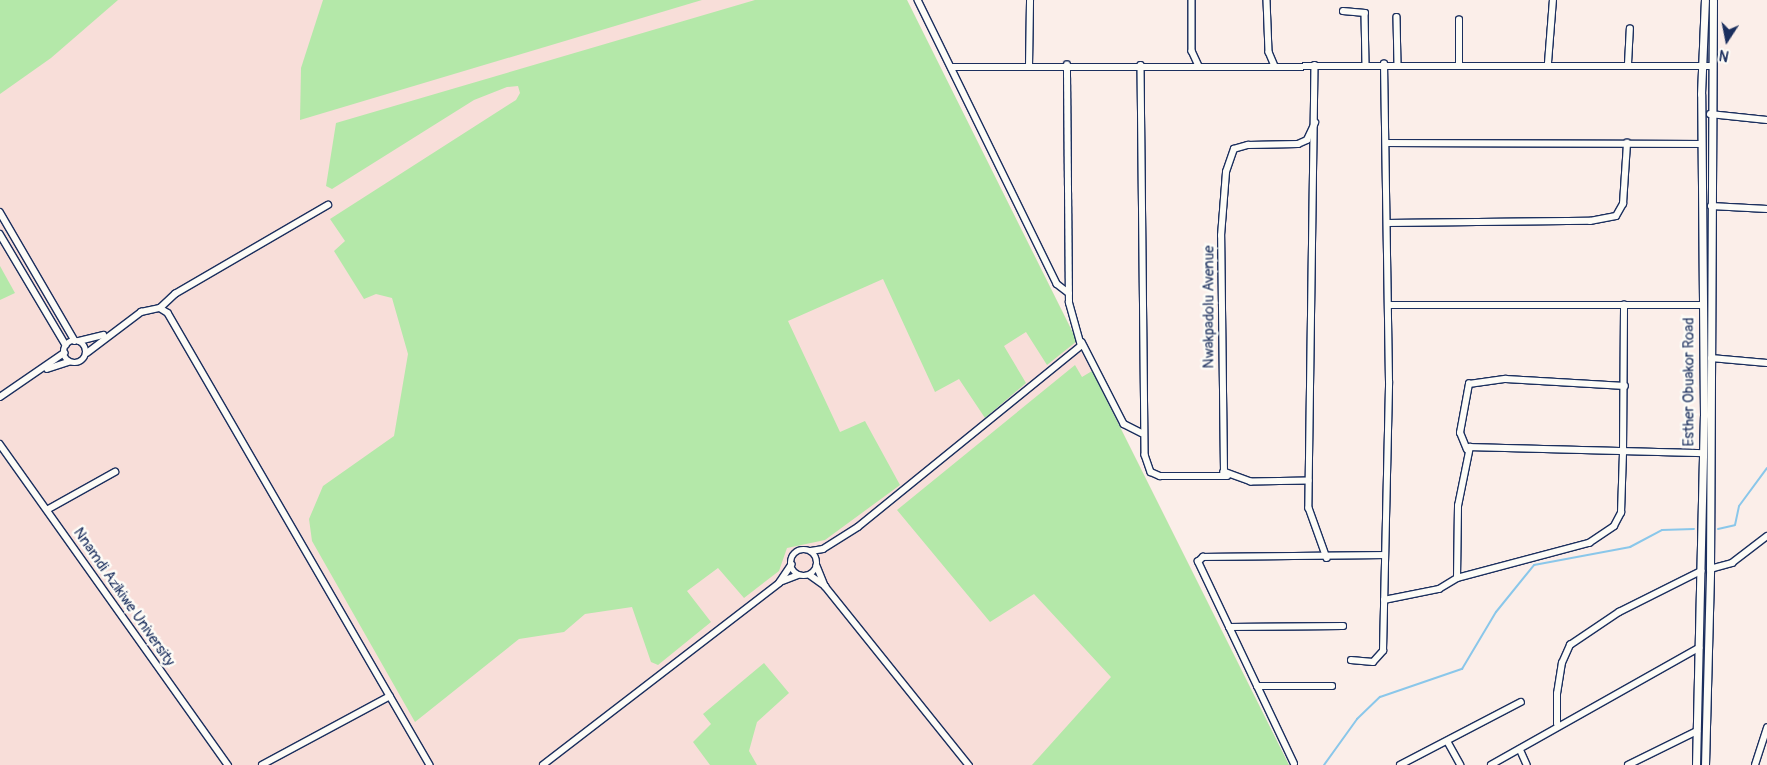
<!DOCTYPE html>
<html>
<head>
<meta charset="utf-8">
<style>
  body { margin:0 }
  #map { position:relative; width:1767px; height:765px; overflow:hidden; background:#fbeee9; font-family:Pangolin,sans-serif }
  div>[style] { position:absolute }
  .built>* { inset:0; background:#f8ded9 }
  .green>* { inset:0; background:#b4e8a9 }
  .stream>* { height:2px; margin:-1px; padding:0 1px; transform-origin:1px; border-radius:1px; background:#8ac7ea }
  .roads { filter:drop-shadow(1px 0 #1b2f5e) drop-shadow(-1px 0 #1b2f5e) drop-shadow(0 1px #1b2f5e) drop-shadow(0 -1px #1b2f5e) }
  .minor>* { height:5.5px; margin:-2.75px; padding:0 2.75px; transform-origin:2.75px; border-radius:2.75px; background:#fdfcf7 }
  .minor>.ring { margin:-2.75px; padding:0; box-sizing:content-box; background:none; border:5.5px solid #fdfcf7; border-radius:50% }
  .tertiary>* { height:7px; margin:-3.5px; padding:0 3.5px; transform-origin:3.5px; border-radius:3.5px; background:#fdfcf7 }
  span { translate:-50% -50%; white-space:nowrap; text-align:center; line-height:1.15; -webkit-text-stroke:5px #fdfcf7; paint-order:stroke }
  .street-label { font-size:15px; color:#1b2f5e }
  .north { position:absolute; left:1702px; top:15px; width:50px; height:50px; -webkit-text-stroke:4px #fdfcf7; paint-order:stroke; rotate:191deg; font-size:14px; font-weight:700; line-height:20px; text-align:center; color:#1b2f5e }
  .north::after { content:''; display:block; margin:auto; width:18px; height:22px; background:#1b2f5e; clip-path:polygon(50% 0,100% 100%,50% 72%,0 100%) }
</style>
</head>
<body>
<div id="map">
  <div class="built">
    <div style="clip-path:polygon(0 0,907px 0,1289px 765px,0 765px)"></div>
  </div>
  <div class="green">
    <div style="clip-path:polygon(0 0,118px 0,51px 58px,0 94px)"></div>
    <div style="clip-path:polygon(323px 0,702px 0,300px 120px,301px 68px)"></div>
    <div style="clip-path:polygon(755px 0,907px 0,1077px 341px,1047px 365px,1026px 332px,1004px 346px,1026px 383px,985px 418px,959px 379px,935px 392px,883px 279px,788px 321px,840px 432px,865px 421px,900px 485px,825px 540px,787px 548px,779px 571px,744px 598px,718px 568px,687px 591px,711px 622px,658px 665px,651px 662px,632px 607px,585px 614px,564px 632px,519px 639px,415px 722px,312px 541px,309px 519px,323px 486px,394px 436px,408px 354px,392px 298px,376px 294px,364px 299px,334px 251px,345px 241px,330px 219px,516px 100px,520px 93px,518px 86px,507px 87px,474px 100px,332px 189px,326px 186px,336px 123px)"></div>
    <div style="clip-path:polygon(0 266px,15px 293px,0 300px)"></div>
    <div style="clip-path:polygon(1075px 365px,1082px 377px,1092px 371px,1289px 765px,1032px 765px,1111px 677px,1034px 594px,990px 622px,897px 510px)"></div>
    <div style="clip-path:polygon(764px 663px,789px 693px,757px 722px,749px 751px,757px 765px,710px 765px,693px 742px,711px 724px,703px 714px)"></div>
  </div>
  <div class="stream">
    <div style="left:1718px;top:529px;width:17px;rotate:-13deg"></div>
    <div style="left:1735px;top:525px;width:19px;rotate:-78deg"></div>
    <div style="left:1739px;top:506px;width:47px;rotate:-53.6deg"></div>
    <div style="left:1324px;top:765px;width:57px;rotate:-54.3deg"></div>
    <div style="left:1357px;top:719px;width:32px;rotate:-44deg"></div>
    <div style="left:1380px;top:697px;width:87px;rotate:-18.9deg"></div>
    <div style="left:1462px;top:669px;width:66px;rotate:-59.2deg"></div>
    <div style="left:1496px;top:612px;width:60px;rotate:-51deg"></div>
    <div style="left:1534px;top:565px;width:98px;rotate:-10.6deg"></div>
    <div style="left:1630px;top:547px;width:36px;rotate:-28deg"></div>
    <div style="left:1662px;top:530px;width:32px;rotate:-2deg"></div>
  </div>
  <div class="roads">
    <div class="minor">
      <div style="left:918px;top:0;width:316px;rotate:63.9deg"></div>
      <div style="left:1057px;top:284px;width:15px;rotate:37deg"></div>
      <div style="left:1192px;top:0;width:51px;rotate:90deg"></div>
      <div style="left:1192px;top:51px;width:17px;rotate:65deg"></div>
      <div style="left:1267px;top:0;width:52px;rotate:87.8deg"></div>
      <div style="left:1269px;top:52px;width:15px;rotate:67deg"></div>
      <div style="left:1343px;top:11px;width:22px;rotate:5deg"></div>
      <div style="left:1365px;top:13px;width:51px;rotate:88.9deg"></div>
      <div style="left:1397px;top:17px;width:47px;rotate:88.8deg"></div>
      <div style="left:1548px;top:63px;width:63px;rotate:-85.5deg"></div>
      <div style="left:1459px;top:64px;width:44px;rotate:-90deg"></div>
      <div style="left:1628px;top:64px;width:35px;rotate:-87deg"></div>
      <div style="left:1141px;top:65px;width:390px;rotate:89.4deg"></div>
      <div style="left:1145px;top:455px;width:18px;rotate:71deg"></div>
      <div style="left:1151px;top:472px;width:10px;rotate:24deg"></div>
      <div style="left:1160px;top:476px;width:67px"></div>
      <div style="left:1315px;top:65px;width:443px;rotate:90.8deg"></div>
      <div style="left:1309px;top:508px;width:53px;rotate:70.2deg"></div>
      <div style="left:1029px;top:66px;width:66px;rotate:-89.1deg"></div>
      <div style="left:951px;top:67px;width:759px;rotate:-0.08deg"></div>
      <div style="left:1710px;top:114px;width:57px;rotate:6deg"></div>
      <div style="left:1386px;top:143px;width:316px;rotate:0.2deg"></div>
      <div style="left:1711px;top:206px;width:56px;rotate:3.1deg"></div>
      <div style="left:0;top:212px;width:149px;rotate:59.8deg"></div>
      <div style="left:1387px;top:223px;width:203px;rotate:-0.6deg"></div>
      <div style="left:1590px;top:221px;width:26px;rotate:-11deg"></div>
      <div style="left:1616px;top:216px;width:14px;rotate:-60deg"></div>
      <div style="left:1623px;top:204px;width:61px;rotate:-86.2deg"></div>
      <div style="left:0;top:234px;width:129px;rotate:59.3deg"></div>
      <div style="left:1388px;top:305px;width:315px"></div>
      <div style="left:160px;top:308px;width:21px;rotate:-43deg"></div>
      <div style="left:175px;top:294px;width:177px;rotate:-30.2deg"></div>
      <div class="ring" style="left:64px;top:341px;width:16.5px;height:16.5px"></div>
      <div style="left:79px;top:341px;width:25px;rotate:-14deg"></div>
      <div style="left:1082px;top:342px;width:92px;rotate:62.9deg"></div>
      <div style="left:1124px;top:424px;width:20px;rotate:27deg"></div>
      <div style="left:87px;top:353px;width:68px;rotate:-37.2deg"></div>
      <div style="left:141px;top:312px;width:19px;rotate:-12deg"></div>
      <div style="left:160px;top:308px;width:9px;rotate:32deg"></div>
      <div style="left:168px;top:313px;width:522px;rotate:59.9deg"></div>
      <div style="left:1711px;top:358px;width:56px;rotate:5.1deg"></div>
      <div style="left:47px;top:369px;width:23px;rotate:-18deg"></div>
      <div style="left:0;top:397px;width:78px;rotate:-34.5deg"></div>
      <div style="left:0;top:444px;width:394px;rotate:54.6deg"></div>
      <div style="left:1467px;top:450px;width:18px;rotate:-112deg"></div>
      <div style="left:1460px;top:433px;width:50px;rotate:-79.6deg"></div>
      <div style="left:1469px;top:384px;width:37px;rotate:-8deg"></div>
      <div style="left:1506px;top:379px;width:119px;rotate:3.4deg"></div>
      <div style="left:1309px;top:481px;width:58px;rotate:179deg"></div>
      <div style="left:1251px;top:482px;width:29px;rotate:-160deg"></div>
      <div style="left:1224px;top:472px;width:236px;rotate:-90.7deg"></div>
      <div style="left:1221px;top:236px;width:64px;rotate:-85.5deg"></div>
      <div style="left:1226px;top:172px;width:24px;rotate:-71deg"></div>
      <div style="left:1234px;top:149px;width:15px;rotate:-16deg"></div>
      <div style="left:1248px;top:145px;width:50px;rotate:-1.1deg"></div>
      <div style="left:1298px;top:144px;width:10px;rotate:-24deg"></div>
      <div style="left:1307px;top:140px;width:19px;rotate:-65deg"></div>
      <div style="left:47px;top:510px;width:78px;rotate:-29.2deg"></div>
      <div class="ring" style="left:791px;top:550px;width:20.5px;height:20.5px"></div>
      <div style="left:811px;top:551px;width:12px;rotate:-9deg"></div>
      <div style="left:823px;top:549px;width:41px;rotate:-32.2deg"></div>
      <div style="left:858px;top:527px;width:287px;rotate:-39.1deg"></div>
      <div style="left:1081px;top:346px;width:45px;rotate:-105.6deg"></div>
      <div style="left:1069px;top:303px;width:238px;rotate:-90.5deg"></div>
      <div style="left:817px;top:566px;width:22px;rotate:68deg"></div>
      <div style="left:1710px;top:569px;width:23px;rotate:-15deg"></div>
      <div style="left:1732px;top:563px;width:44px;rotate:-37.6deg"></div>
      <div style="left:810px;top:575px;width:19px;rotate:36deg"></div>
      <div style="left:825px;top:586px;width:230px;rotate:51.2deg"></div>
      <div style="left:1457px;top:578px;width:137px;rotate:-14.9deg"></div>
      <div style="left:1589px;top:543px;width:30px;rotate:-34deg"></div>
      <div style="left:1614px;top:526px;width:15px;rotate:-62deg"></div>
      <div style="left:1621px;top:513px;width:60px;rotate:-88.1deg"></div>
      <div style="left:1623px;top:453px;width:148px;rotate:-89.6deg"></div>
      <div style="left:780px;top:582px;width:19px;rotate:-21deg"></div>
      <div style="left:1384px;top:600px;width:56px;rotate:-11.3deg"></div>
      <div style="left:1439px;top:589px;width:21px;rotate:-31deg"></div>
      <div style="left:1457px;top:578px;width:72px;rotate:-89.2deg"></div>
      <div style="left:1458px;top:506px;width:60px;rotate:-78.5deg"></div>
      <div style="left:1470px;top:447px;width:233px;rotate:1.5deg"></div>
      <div style="left:1229px;top:627px;width:114px;rotate:-0.5deg"></div>
      <div style="left:1351px;top:660px;width:22px;rotate:5deg"></div>
      <div style="left:1373px;top:662px;width:15px;rotate:-48deg"></div>
      <div style="left:1383px;top:651px;width:269px;rotate:-88.7deg"></div>
      <div style="left:1389px;top:382px;width:318px;rotate:-90.9deg"></div>
      <div style="left:1257px;top:686px;width:75px"></div>
      <div style="left:1557px;top:724px;width:30px;rotate:-90deg"></div>
      <div style="left:1557px;top:694px;width:31px;rotate:-81deg"></div>
      <div style="left:1562px;top:663px;width:20px;rotate:-66deg"></div>
      <div style="left:1570px;top:645px;width:59px;rotate:-34deg"></div>
      <div style="left:1619px;top:612px;width:92px;rotate:-26.6deg"></div>
      <div style="left:1448px;top:742px;width:26px;rotate:61deg"></div>
      <div style="left:1520px;top:749px;width:17px;rotate:66deg"></div>
      <div style="left:1294px;top:764px;width:224px;rotate:-115.4deg"></div>
      <div style="left:1198px;top:562px;width:7px;rotate:-45deg"></div>
      <div style="left:1203px;top:557px;width:181px;rotate:-0.6deg"></div>
      <div style="left:262px;top:765px;width:145px;rotate:-28.3deg"></div>
      <div style="left:543px;top:765px;width:298px;rotate:-37.6deg"></div>
      <div style="left:779px;top:583px;width:22px;rotate:-56deg"></div>
      <div style="left:1400px;top:765px;width:136px;rotate:-27.5deg"></div>
      <div style="left:1491px;top:765px;width:239px;rotate:-29.4deg"></div>
      <div style="left:1628px;top:765px;width:77px;rotate:-26.2deg"></div>
      <div style="left:1755px;top:765px;width:39px;rotate:-72deg"></div>
    </div>
    <div class="tertiary">
      <div style="left:1696px;top:765px;width:350px;rotate:-88.7deg"></div>
      <div style="left:1704px;top:415px;width:321px;rotate:-90.5deg"></div>
      <div style="left:1701px;top:94px;width:94px;rotate:-87.6deg"></div>
      <div style="left:1705px;top:765px;width:196px;rotate:-88.5deg"></div>
      <div style="left:1710px;top:569px;width:569px;rotate:-89.7deg"></div>
    </div>
  </div>
  <div class="street-label">
    <span style="left:1209px;top:307px;rotate:-90deg">Nwakpadolu Avenue</span>
    <span style="left:1689px;top:382px;rotate:-90deg">Esther Obuakor Road</span>
    <span style="left:124px;top:597px;rotate:55deg">Nnamdi Azikiwe University</span>
  </div>
  <div class="north">N</div>
</div>
</body>
</html>
